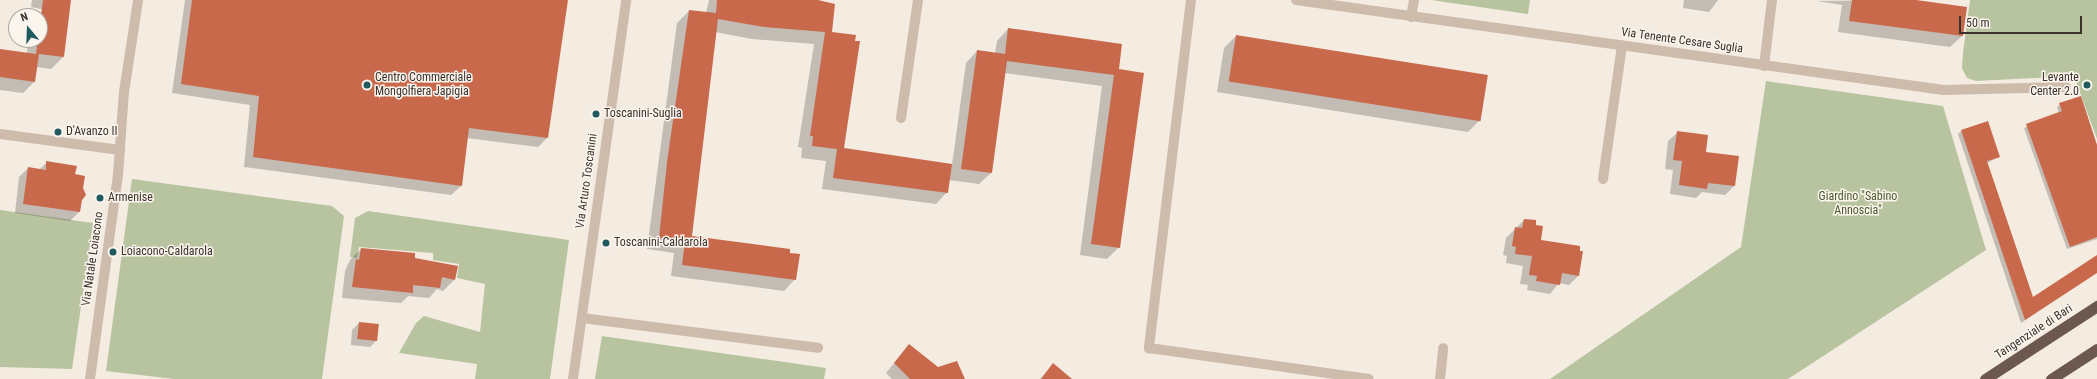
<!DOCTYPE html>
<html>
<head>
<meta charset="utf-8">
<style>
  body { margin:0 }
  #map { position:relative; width:2097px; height:379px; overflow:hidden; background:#f4ebe1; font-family:"Roboto Condensed",sans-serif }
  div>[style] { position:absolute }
  .green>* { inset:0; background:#b8c4a0 }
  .shadow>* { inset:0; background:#0003 }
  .building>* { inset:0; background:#c8694b; transform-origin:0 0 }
  .minor>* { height:10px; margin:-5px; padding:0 5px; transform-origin:5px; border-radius:5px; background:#cdbbac }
  .trunk>* { height:11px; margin:-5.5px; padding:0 5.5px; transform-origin:5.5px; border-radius:5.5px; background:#6c584f }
  .dots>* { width:11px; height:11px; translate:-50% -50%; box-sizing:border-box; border:2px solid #fbf5ee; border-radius:50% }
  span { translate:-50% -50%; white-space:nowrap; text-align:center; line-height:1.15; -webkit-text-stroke:3px #fbf5ee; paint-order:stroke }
  .street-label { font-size:12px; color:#3b302b }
  .poi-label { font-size:12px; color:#3b302b }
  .left { translate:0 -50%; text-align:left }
  .right { translate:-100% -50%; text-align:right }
  .park-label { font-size:12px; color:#4a5a2e }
  .north { position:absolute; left:8px; top:8px; width:40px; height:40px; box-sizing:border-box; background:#fbf5ee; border:1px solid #aea6a0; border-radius:50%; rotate:341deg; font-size:11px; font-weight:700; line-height:16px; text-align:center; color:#3b302b }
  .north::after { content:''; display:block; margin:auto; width:14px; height:18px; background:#1f5a5e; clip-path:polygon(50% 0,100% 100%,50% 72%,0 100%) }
  .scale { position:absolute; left:1959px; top:16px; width:123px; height:18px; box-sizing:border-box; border:2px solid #3b302b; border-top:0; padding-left:5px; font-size:12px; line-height:14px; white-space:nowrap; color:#3b302b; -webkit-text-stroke:3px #fbf5ee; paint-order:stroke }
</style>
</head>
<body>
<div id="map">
  <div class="green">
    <div style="clip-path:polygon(1431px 0,1530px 0,1528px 14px)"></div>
    <div style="clip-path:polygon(1970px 0,2097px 0,2097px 139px,2074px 76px,1976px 81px,1967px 78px,1962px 68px,1963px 53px)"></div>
    <div style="clip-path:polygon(1766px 81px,1943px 106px,1986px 250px,1788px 379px,1550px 379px,1741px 247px)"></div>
    <div style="clip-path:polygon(132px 179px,332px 206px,344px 216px,322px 379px,174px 379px,106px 371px)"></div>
    <div style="clip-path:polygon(0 210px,93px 223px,72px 369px,0 367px)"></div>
    <div style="clip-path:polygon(368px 211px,569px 240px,550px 379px,475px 379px,477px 364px,399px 353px,416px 323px,424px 316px,480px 332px,485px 284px,457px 278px,459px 264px,433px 260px,433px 253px,359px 247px,357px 258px,350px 257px,355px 218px)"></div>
    <div style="clip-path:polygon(602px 336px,826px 368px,824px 379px,595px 379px)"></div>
  </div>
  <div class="shadow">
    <div style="clip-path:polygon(32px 0,71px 0,59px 13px,31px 7px)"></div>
    <div style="clip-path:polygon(185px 0,567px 0,547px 138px,538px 147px,466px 138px,461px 186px,451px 195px,244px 167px,250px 105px,172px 93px)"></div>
    <div style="clip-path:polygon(709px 0,817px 0,830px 33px,843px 149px,952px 165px,966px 63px,977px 51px,995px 53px,997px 41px,1008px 29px,1117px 70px,1119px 247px,1107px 259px,1080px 255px,1102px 86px,1004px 73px,991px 173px,979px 184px,949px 180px,947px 192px,936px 204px,822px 189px,826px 161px,801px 158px,802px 148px,798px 147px,814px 44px,752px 39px,715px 32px,690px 237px,795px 279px,784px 291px,671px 276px,674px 253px,647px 249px,677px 23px,689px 11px,706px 13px)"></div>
    <div style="clip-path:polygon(1684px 0,1718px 0,1709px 12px,1683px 8px)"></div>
    <div style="clip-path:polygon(1901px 0,1962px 36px,1950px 47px,1838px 32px,1842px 5px,1817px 1px)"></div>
    <div style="clip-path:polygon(41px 19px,68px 19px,63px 57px,51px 69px,36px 67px,34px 82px,23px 93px,0 90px,0 50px,27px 53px,28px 40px,40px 40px)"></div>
    <div style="clip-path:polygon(1236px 36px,1480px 120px,1468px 132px,1217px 92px,1224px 48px)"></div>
    <div style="clip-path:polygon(2060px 104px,2097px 145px,2097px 239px,2067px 249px,2024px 128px,2059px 113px,2057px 107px)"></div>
    <div style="clip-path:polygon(1961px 131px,1999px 157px,1987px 163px,2032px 299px,2097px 256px,2097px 271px,2021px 323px,1958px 134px)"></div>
    <div style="clip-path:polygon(1678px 132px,1705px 153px,1734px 186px,1725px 195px,1702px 192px,1696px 198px,1670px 194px,1673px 170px,1665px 169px,1668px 141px)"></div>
    <div style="clip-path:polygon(47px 162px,74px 175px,81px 199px,79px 212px,70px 221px,15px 213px,19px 177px,28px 168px,39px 170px)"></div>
    <div style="clip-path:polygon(1524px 220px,1534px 226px,1540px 241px,1579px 275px,1569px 285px,1559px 283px,1550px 294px,1527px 290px,1528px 285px,1520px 284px,1523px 266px,1506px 263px,1507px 256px,1503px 255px,1506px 238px)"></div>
    <div style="clip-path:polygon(361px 249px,456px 267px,454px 280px,443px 291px,437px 289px,429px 298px,408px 296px,401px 303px,342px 298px,345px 271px,350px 260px)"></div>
    <div style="clip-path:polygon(359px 323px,377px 340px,370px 347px,351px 345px,352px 330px)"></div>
    <div style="clip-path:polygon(909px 345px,938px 368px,964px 379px,892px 379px,886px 373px)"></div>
    <div style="clip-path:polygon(1053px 365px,1071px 379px,1040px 379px)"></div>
  </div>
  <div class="building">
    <div style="clip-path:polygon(43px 0,71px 0,64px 57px,39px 54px,35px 82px,0 77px,0 49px,36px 54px)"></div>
    <div style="clip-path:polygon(192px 0,568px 0,548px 138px,469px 128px,462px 186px,253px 157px,259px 96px,181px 84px)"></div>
    <div style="clip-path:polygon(717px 0,818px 0,835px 4px,832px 32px,856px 35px,855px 41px,860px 41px,844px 148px,952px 164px,948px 193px,833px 178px,837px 149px,812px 146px,813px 136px,810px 136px,825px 32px,764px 27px,718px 19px,692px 236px,790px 249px,790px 253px,800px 254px,796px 280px,682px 265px,685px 241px,659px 238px,667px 162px,689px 10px,716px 13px)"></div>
    <div style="clip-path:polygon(1852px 0,1916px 0,1967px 7px,1963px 36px,1849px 21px)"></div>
    <div style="clip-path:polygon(1008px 28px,1122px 44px,1119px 69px,1144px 73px,1120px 248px,1091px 244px,1114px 75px,1007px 61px,992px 173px,961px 169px,977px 50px,1005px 54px)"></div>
    <div style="left:1236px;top:35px;width:255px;height:47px;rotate:9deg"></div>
    <div style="clip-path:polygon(2081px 96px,2097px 145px,2097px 237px,2070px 247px,2026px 124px,2062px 111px,2059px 103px)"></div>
    <div style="clip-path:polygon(1988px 121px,2000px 157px,1987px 161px,2033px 297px,2097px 255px,2097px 273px,2025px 320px,1961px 130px)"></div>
    <div style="clip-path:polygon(1677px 131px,1708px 135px,1706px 152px,1739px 156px,1735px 186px,1708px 183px,1707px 189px,1679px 185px,1682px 161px,1673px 160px)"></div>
    <div style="clip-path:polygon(46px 161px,77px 166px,75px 174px,85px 176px,83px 188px,86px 195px,82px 200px,80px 212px,23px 204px,28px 167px,46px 170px)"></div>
    <div style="clip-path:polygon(1524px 219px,1536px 220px,1536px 225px,1543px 226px,1541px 240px,1580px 246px,1580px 251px,1583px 251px,1579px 276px,1562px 273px,1560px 285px,1536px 281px,1537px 276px,1529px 275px,1532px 256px,1515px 254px,1516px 247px,1512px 246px,1515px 227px,1522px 228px)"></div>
    <div style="clip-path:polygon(361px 248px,415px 253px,415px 258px,458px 266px,455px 280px,442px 277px,440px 288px,413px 285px,413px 293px,352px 287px,356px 259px,359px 260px)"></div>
    <div style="left:359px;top:322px;width:20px;height:17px;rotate:6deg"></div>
    <div style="clip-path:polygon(909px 344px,938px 367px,957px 361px,965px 379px,910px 379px,894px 363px)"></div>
    <div style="clip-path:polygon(1053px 363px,1072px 379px,1041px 379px)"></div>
  </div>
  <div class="minor">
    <div style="left:1191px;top:0;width:351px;rotate:96.9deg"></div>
    <div style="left:1149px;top:348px;width:222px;rotate:8deg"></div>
    <div style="left:1296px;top:0;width:654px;rotate:7.91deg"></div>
    <div style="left:1944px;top:90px;width:122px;rotate:-1.4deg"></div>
    <div style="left:1411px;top:17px;width:17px;rotate:-80deg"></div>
    <div style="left:1764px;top:66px;width:66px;rotate:-83.1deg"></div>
    <div style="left:901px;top:118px;width:119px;rotate:-81.8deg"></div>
    <div style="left:0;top:134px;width:121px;rotate:7.6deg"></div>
    <div style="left:1603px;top:179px;width:135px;rotate:-81.9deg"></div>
    <div style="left:582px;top:318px;width:238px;rotate:7.2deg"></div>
    <div style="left:90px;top:379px;width:206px;rotate:-82.2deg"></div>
    <div style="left:118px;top:175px;width:83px;rotate:-85.9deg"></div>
    <div style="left:124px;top:92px;width:93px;rotate:-81.3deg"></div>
    <div style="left:573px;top:379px;width:383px;rotate:-82deg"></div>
    <div style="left:1440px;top:379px;width:31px;rotate:-84deg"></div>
  </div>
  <div class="trunk">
    <div style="left:1985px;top:379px;width:134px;rotate:-33.1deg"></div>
    <div style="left:2051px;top:379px;width:55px;rotate:-33.1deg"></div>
  </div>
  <div class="dots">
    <div style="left:367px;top:85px;background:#1f5a5e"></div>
    <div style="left:2087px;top:85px;background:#1f5a5e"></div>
    <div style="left:596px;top:114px;background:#1f5a5e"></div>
    <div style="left:58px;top:132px;background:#1f5a5e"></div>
    <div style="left:100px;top:198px;background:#1f5a5e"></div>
    <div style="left:606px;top:243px;background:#1f5a5e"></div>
    <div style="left:113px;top:252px;background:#1f5a5e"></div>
  </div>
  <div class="street-label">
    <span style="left:1682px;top:41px;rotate:8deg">Via Tenente Cesare Suglia</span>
    <span style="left:587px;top:181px;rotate:-82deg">Via Arturo Toscanini</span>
    <span style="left:93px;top:259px;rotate:-82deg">Via Natale Loiacono</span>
    <span style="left:2034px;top:332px;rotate:-33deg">Tangenziale di Bari</span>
  </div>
  <div class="poi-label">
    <span class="left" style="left:375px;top:85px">Centro Commerciale<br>Mongolfiera Japigia</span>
    <span class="right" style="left:2079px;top:85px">Levante<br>Center 2.0</span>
    <span class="left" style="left:604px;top:114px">Toscanini-Suglia</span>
    <span class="left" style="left:66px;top:132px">D'Avanzo II</span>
    <span class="left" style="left:108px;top:198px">Armenise</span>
    <span class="left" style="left:614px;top:243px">Toscanini-Caldarola</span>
    <span class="left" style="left:121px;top:252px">Loiacono-Caldarola</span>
  </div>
  <div class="park-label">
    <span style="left:1858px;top:204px">Giardino "Sabino<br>Annoscia"</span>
  </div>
  <div class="north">N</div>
  <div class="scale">50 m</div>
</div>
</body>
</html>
